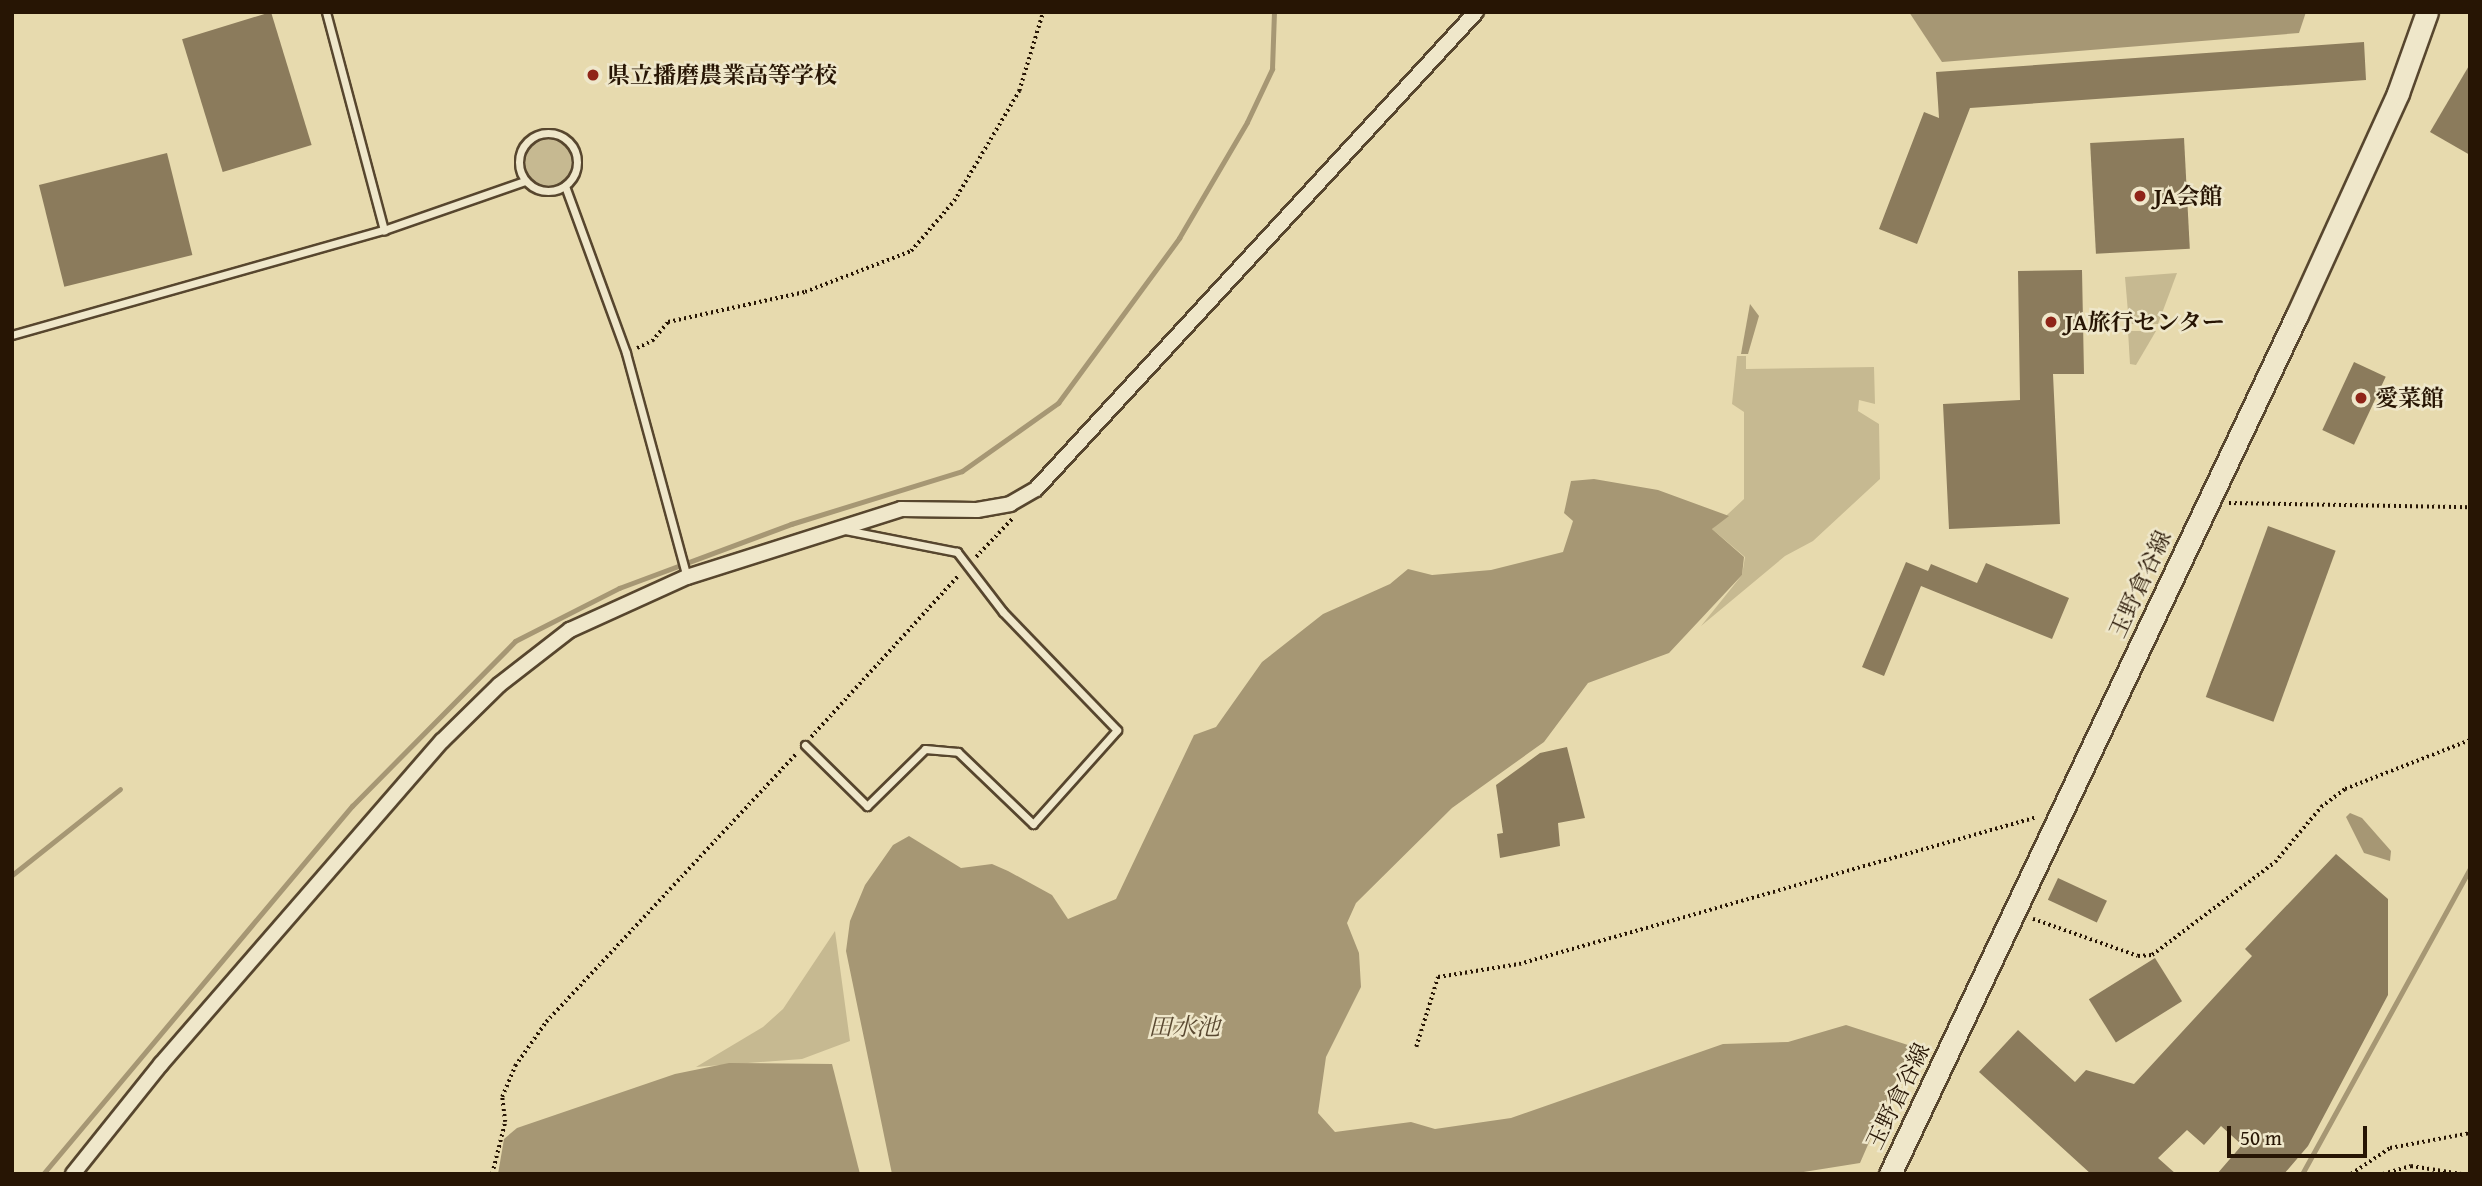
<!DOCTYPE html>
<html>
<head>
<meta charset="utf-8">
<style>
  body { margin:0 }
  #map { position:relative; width:2482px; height:1186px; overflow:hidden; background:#e7daae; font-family:"Gentium Book Plus","Noto Serif JP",serif }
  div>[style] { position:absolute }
  .green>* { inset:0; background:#c6b991 }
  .round { border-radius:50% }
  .water>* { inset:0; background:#a69774 }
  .stream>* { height:5px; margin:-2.5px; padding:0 2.5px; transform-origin:2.5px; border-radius:2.5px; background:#a69774 }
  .building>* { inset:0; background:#8b7b5c; transform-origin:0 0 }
  .path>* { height:3.5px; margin-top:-1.75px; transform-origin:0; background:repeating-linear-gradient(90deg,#271504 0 2px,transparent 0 5.5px) }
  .roads { filter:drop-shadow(2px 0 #57462e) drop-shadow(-2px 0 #57462e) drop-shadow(0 2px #57462e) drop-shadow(0 -2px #57462e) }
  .service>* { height:7px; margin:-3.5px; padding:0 3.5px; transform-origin:3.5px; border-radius:3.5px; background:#efe7ca }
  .service>.ring { margin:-3.5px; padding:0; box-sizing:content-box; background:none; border:7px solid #efe7ca; border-radius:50% }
  .minor>* { height:14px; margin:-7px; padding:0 7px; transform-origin:7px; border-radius:7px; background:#efe7ca }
  .secondary>* { height:21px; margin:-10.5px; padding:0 10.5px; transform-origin:10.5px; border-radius:10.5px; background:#efe7ca }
  .dots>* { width:19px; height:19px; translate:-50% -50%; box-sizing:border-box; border:4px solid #efe7ca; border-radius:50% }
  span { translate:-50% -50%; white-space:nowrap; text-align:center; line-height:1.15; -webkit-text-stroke:5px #efe7ca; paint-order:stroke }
  .poi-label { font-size:23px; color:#271504; font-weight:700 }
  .left { translate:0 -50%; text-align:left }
  .street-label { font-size:23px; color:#271504 }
  .water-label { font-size:24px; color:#5a4931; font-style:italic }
  .frame { position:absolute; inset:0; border:14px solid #271504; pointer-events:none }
  .scale { position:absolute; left:2227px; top:1126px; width:140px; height:32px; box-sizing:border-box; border:4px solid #271504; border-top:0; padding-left:9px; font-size:21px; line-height:24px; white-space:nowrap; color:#271504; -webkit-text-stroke:5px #efe7ca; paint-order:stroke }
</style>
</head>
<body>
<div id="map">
  <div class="green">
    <div class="round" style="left:521px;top:135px;width:54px;height:54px"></div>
    <div style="clip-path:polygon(2177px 273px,2158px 324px,2129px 324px,2125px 277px)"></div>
    <div style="clip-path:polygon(2128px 331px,2156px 331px,2136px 365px,2130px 364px)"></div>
    <div style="clip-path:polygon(1737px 356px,1746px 356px,1746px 369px,1874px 367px,1875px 404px,1859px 400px,1858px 411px,1879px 424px,1880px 479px,1813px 541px,1785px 556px,1701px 626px,1742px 575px,1745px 557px,1712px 529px,1744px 499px,1744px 412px,1732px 404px)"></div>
    <div style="clip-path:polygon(835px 931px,850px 1041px,802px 1059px,696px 1067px,763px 1027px,783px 1009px)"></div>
  </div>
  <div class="water">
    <div style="clip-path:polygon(1909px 12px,2306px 12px,2299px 33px,1942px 62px)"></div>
    <div style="clip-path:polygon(1750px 304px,1759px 316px,1748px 354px,1741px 354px)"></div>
    <div style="clip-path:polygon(1594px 479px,1658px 490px,1729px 516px,1712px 529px,1744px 557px,1742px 575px,1669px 653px,1588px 683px,1544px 742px,1452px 808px,1356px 903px,1347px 923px,1359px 953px,1361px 987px,1326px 1057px,1318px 1113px,1335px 1132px,1411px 1122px,1435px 1129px,1511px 1118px,1723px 1044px,1788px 1042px,1846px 1025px,1911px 1046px,1860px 1163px,1791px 1174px,892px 1174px,846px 951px,850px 921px,865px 885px,893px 845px,909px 836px,961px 868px,992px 864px,1008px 871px,1052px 895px,1068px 919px,1116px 899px,1194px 735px,1216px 727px,1262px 662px,1323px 614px,1390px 584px,1408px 569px,1432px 575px,1491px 570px,1563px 552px,1573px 521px,1564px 513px,1571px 481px)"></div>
    <div style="clip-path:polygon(2350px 813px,2362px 818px,2391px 851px,2390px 861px,2364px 853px,2346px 817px)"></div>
    <div style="clip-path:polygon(729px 1063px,832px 1064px,860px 1174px,498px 1174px,504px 1139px,517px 1128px,675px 1074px)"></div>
  </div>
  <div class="stream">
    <div style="left:12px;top:875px;width:138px;rotate:-38.5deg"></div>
    <div style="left:43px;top:1174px;width:481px;rotate:-50deg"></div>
    <div style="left:352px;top:806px;width:232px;rotate:-45.3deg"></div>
    <div style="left:515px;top:641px;width:117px;rotate:-27deg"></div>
    <div style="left:619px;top:588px;width:184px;rotate:-20.4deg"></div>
    <div style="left:791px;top:524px;width:179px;rotate:-17.2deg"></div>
    <div style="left:962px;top:471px;width:118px;rotate:-35.3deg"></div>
    <div style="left:1058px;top:403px;width:205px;rotate:-53.7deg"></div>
    <div style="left:1179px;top:238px;width:134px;rotate:-59.6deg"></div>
    <div style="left:1247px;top:122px;width:59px;rotate:-64.7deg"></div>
    <div style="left:1272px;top:69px;width:57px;rotate:-88deg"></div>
    <div style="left:2302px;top:1174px;width:348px;rotate:-61.2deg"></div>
  </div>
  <div class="building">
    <div style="left:271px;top:12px;width:139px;height:93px;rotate:73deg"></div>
    <div style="clip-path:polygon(2364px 42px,2366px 80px,1970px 108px,1917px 244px,1879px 229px,1924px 112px,1939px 118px,1936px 72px)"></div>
    <div style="clip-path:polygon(2470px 64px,2470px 155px,2430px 132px)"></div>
    <div style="left:2184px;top:138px;width:111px;height:94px;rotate:87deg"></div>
    <div style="left:167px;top:153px;width:105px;height:132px;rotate:76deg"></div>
    <div style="clip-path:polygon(2082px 270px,2084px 374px,2053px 374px,2060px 524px,1949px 529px,1943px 404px,2020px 400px,2018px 271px)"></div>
    <div style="left:2354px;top:362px;width:35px;height:75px;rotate:25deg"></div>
    <div style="left:2268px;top:526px;width:72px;height:182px;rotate:20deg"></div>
    <div style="clip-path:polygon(1906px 562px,1928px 571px,1931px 564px,1977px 583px,1986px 563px,2069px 598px,2052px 639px,1921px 586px,1884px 676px,1862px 667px)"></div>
    <div style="clip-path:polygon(1567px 747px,1585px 818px,1558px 823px,1560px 846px,1500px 858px,1497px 834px,1503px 833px,1496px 785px,1540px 753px)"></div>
    <div style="clip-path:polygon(2336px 854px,2388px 899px,2388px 995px,2308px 1146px,2284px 1174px,2217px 1174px,2242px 1145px,2221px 1126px,2204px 1145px,2187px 1130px,2158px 1158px,2176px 1174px,2091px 1174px,1979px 1072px,2018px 1030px,2075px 1082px,2086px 1070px,2134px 1084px,2252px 956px,2245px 949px)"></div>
    <div style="left:2058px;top:878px;width:54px;height:24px;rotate:25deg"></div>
    <div style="left:2155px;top:958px;width:51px;height:78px;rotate:58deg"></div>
  </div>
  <div class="path">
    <div style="left:637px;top:348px;width:17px;rotate:-25deg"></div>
    <div style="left:652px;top:341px;width:25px;rotate:-50deg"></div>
    <div style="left:668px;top:322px;width:140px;rotate:-12.4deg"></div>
    <div style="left:805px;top:292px;width:114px;rotate:-21.1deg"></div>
    <div style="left:911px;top:251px;width:66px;rotate:-49.3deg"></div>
    <div style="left:954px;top:201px;width:128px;rotate:-59.4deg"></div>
    <div style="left:1019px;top:91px;width:83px;rotate:-73.1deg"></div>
    <div style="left:2229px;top:503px;width:241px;rotate:1deg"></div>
    <div style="left:976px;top:557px;width:52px;rotate:-46.5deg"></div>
    <div style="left:811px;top:737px;width:219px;rotate:-47.6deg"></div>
    <div style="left:2033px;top:919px;width:111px;rotate:19.4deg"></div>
    <div style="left:2138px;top:956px;width:14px;rotate:-4deg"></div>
    <div style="left:2152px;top:955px;width:154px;rotate:-37.1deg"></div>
    <div style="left:2275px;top:862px;width:72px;rotate:-50.1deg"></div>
    <div style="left:2321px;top:807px;width:30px;rotate:-37deg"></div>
    <div style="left:2345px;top:789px;width:134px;rotate:-21.4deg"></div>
    <div style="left:1416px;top:1047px;width:73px;rotate:-72.6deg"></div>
    <div style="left:1438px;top:977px;width:82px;rotate:-9.1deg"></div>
    <div style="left:1519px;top:964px;width:538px;rotate:-15.84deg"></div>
    <div style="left:492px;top:1174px;width:54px;rotate:-76deg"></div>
    <div style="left:505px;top:1122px;width:25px;rotate:-97deg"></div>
    <div style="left:502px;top:1097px;width:34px;rotate:-67deg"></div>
    <div style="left:515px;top:1066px;width:54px;rotate:-54.8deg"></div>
    <div style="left:546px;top:1022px;width:368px;rotate:-47deg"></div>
    <div style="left:2351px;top:1174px;width:47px;rotate:-33.7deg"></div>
    <div style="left:2390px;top:1148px;width:81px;rotate:-10.6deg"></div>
    <div style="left:2383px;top:1174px;width:29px;rotate:-16deg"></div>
    <div style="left:2411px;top:1166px;width:51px;rotate:9.1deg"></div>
  </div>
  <div class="roads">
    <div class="service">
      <div style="left:326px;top:12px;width:226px;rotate:75.1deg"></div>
      <div class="ring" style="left:519px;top:133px;width:51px;height:51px"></div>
      <div style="left:565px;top:186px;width:178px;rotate:69.9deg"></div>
      <div style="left:626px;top:353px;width:232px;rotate:74.8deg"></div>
      <div style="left:12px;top:335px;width:387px;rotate:-15.8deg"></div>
      <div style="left:384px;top:230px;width:149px;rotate:-19.2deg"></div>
      <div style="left:805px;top:745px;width:87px;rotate:44.5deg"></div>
      <div style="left:867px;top:806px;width:81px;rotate:-44.5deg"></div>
      <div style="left:925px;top:749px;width:33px;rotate:5deg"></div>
      <div style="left:958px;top:752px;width:104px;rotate:43.8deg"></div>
      <div style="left:1033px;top:824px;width:126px;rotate:-48.2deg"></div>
      <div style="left:1117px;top:730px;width:164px;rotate:-134deg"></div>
      <div style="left:1003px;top:612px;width:76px;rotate:-127.5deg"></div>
      <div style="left:957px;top:552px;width:114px;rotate:-168.9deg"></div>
    </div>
    <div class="minor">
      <div style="left:73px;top:1174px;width:141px;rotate:-51.3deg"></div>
      <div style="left:161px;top:1064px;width:428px;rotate:-49deg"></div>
      <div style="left:442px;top:741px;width:80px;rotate:-44.5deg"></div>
      <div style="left:499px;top:685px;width:90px;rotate:-37.8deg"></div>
      <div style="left:570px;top:630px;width:128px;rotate:-24.4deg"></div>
      <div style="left:687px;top:577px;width:225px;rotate:-17.6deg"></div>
      <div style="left:901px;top:509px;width:76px;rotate:0.8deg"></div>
      <div style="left:977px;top:510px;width:34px;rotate:-10deg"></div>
      <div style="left:1010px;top:504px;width:30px;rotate:-30deg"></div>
      <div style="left:1036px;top:489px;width:649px;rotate:-47.31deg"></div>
    </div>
    <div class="secondary">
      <div style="left:1890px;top:1174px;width:951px;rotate:-64.65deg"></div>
      <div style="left:2297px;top:315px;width:244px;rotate:-65.5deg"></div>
      <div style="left:2398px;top:93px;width:86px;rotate:-70.3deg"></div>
    </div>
  </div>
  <div class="dots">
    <div style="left:593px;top:75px;background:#8f2418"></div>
    <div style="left:2140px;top:196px;background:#8f2418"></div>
    <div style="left:2051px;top:322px;background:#8f2418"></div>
    <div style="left:2361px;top:398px;background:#8f2418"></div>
  </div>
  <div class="poi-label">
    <span class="left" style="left:607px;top:75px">県立播磨農業高等学校</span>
    <span class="left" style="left:2154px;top:196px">JA会館</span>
    <span class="left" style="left:2065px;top:322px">JA旅行センター</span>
    <span class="left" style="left:2375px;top:398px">愛菜館</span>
  </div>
  <div class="street-label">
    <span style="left:2140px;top:584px;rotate:-65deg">玉野倉谷線</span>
    <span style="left:1898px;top:1096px;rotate:-64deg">玉野倉谷線</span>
  </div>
  <div class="water-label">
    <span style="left:1184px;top:1027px">田水池</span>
  </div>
  <div class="frame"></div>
  <div class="scale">50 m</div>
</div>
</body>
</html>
